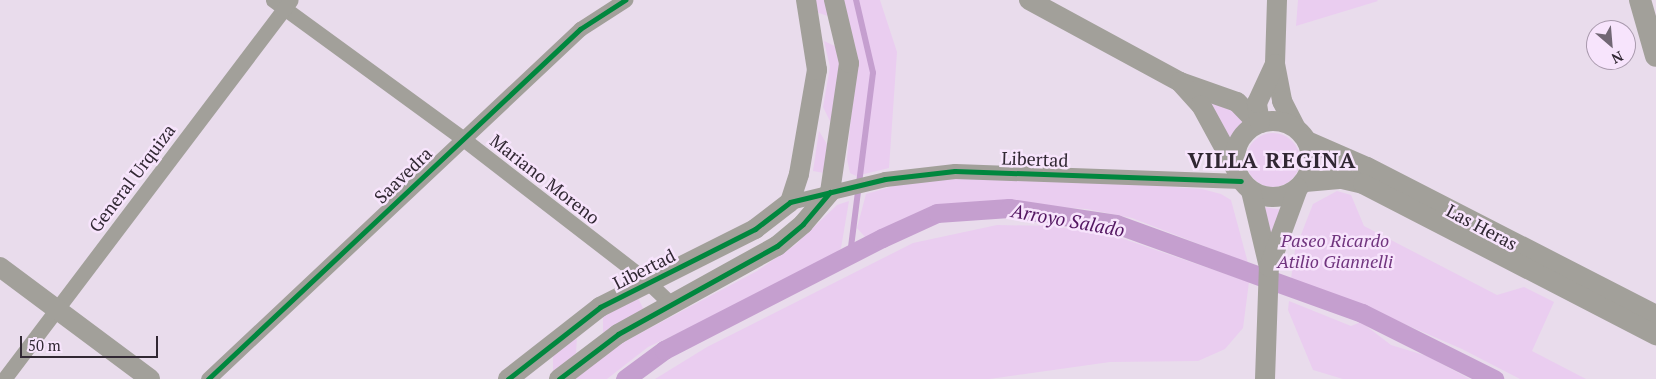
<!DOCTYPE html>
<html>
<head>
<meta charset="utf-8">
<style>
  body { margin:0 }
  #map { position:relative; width:1656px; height:379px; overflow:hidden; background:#e9dcec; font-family:"PT Serif",serif }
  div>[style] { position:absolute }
  .green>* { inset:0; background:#eacdf0 }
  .round { border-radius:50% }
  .stream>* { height:5.5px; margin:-2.75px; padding:0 2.75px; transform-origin:2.75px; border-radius:2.75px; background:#c59fcf }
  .canal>* { height:19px; margin:-9.5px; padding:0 9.5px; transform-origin:9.5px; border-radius:9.5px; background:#c59fcf }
  .minor>* { height:15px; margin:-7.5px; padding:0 7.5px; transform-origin:7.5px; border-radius:7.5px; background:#a2a09a }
  .tertiary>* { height:20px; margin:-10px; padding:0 10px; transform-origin:10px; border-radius:10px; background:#a2a09a }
  .tertiary>.ring { margin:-10px; padding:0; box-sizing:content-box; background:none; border:20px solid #a2a09a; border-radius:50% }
  .secondary>* { height:22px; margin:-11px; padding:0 11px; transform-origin:11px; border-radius:11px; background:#a2a09a }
  .cycleway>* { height:5px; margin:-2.5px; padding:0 2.5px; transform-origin:2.5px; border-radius:2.5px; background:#00873e }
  span { translate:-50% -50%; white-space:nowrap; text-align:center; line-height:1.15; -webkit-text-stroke:5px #f7e4fc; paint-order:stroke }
  .street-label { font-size:18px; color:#312833 }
  .park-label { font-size:18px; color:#70347e; font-style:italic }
  .water-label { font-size:19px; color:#521560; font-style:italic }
  .district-label { font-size:22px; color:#312833; font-weight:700; letter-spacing:1px }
  .north { position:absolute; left:1586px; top:20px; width:50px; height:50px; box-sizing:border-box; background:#f7e4fc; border:1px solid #a899ac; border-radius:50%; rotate:153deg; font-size:14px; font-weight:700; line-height:20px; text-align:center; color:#312833 }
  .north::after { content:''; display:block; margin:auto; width:18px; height:22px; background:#716774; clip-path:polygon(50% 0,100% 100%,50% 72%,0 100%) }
  .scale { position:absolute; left:20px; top:336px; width:138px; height:22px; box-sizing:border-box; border:2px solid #312833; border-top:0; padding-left:6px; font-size:15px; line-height:18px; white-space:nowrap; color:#312833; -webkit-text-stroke:4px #f7e4fc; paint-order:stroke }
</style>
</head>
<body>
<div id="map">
  <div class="green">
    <div style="clip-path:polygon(813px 0,826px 0,831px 17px,816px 12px)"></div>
    <div style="clip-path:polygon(842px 0,880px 0,897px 52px,889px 168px,856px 176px,850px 173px,847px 159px,857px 53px)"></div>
    <div style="clip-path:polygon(1298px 0,1377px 0,1378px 1px,1296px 26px)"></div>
    <div style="clip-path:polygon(824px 41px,839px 48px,842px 56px,831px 123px,823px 107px,830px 67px)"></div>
    <div style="clip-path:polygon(1205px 97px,1236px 109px,1243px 121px,1230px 139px)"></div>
    <div style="clip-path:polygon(819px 131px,828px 146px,824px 173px,813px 171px)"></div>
    <div class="round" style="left:1246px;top:133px;width:54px;height:54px"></div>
    <div style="clip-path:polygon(965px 177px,1102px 182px,1202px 189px,1221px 194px,1231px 200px,1248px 263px,1132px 218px,1087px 209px,993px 203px,947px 207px,905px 218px,866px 238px,857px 228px,866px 194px,911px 181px)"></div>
    <div style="clip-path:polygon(1337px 191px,1351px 195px,1364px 226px,1497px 295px,1524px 287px,1554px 302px,1532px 351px,1586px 379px,1520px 379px,1462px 349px,1347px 299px,1291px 279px,1295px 250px,1313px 204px)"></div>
    <div style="clip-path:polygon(849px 201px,841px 248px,822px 266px,648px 347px,607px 379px,573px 379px,624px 342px,757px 271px,795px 245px,837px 205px)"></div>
    <div style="clip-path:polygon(1257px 206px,1284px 210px,1272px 248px)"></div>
    <div style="clip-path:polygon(997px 225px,1053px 226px,1121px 238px,1249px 282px,1243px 328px,1225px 349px,1198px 361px,1110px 362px,989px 379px,655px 379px,707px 347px,913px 243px)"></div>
    <div style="clip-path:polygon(638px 298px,644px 310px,603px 333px,603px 316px)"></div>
    <div style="clip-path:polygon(1289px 301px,1351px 326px,1361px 322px,1391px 345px,1427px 356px,1470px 379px,1343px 379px,1313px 370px,1288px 310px)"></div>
    <div style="clip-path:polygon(577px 336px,576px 354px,553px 372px,553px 354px)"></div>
  </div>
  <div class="stream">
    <div style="left:850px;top:255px;width:183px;rotate:-82.8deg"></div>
    <div style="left:873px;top:73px;width:75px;rotate:-103.1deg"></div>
  </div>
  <div class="canal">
    <div style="left:625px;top:379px;width:49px;rotate:-36.6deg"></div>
    <div style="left:664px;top:350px;width:245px;rotate:-27.2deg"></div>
    <div style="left:882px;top:238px;width:60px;rotate:-24.4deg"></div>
    <div style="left:937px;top:213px;width:72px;rotate:-4deg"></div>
    <div style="left:1009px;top:208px;width:108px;rotate:8.5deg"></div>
    <div style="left:1116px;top:224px;width:262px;rotate:19.9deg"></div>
    <div style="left:1362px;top:313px;width:148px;rotate:26.6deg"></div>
  </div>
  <div class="minor">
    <div style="left:273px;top:0;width:234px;rotate:36.1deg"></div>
    <div style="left:462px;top:138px;width:234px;rotate:37.7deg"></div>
    <div style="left:647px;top:281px;width:32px;rotate:44deg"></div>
    <div style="left:790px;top:202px;width:98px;rotate:-13.6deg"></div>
    <div style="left:885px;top:179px;width:70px;rotate:-6.5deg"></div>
    <div style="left:955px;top:171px;width:286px;rotate:2deg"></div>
    <div style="left:4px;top:379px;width:475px;rotate:-52.9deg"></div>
    <div style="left:208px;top:379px;width:511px;rotate:-43.25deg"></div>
    <div style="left:580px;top:29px;width:54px;rotate:-32.8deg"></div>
  </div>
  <div class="tertiary">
    <div style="left:1029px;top:0;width:172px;rotate:28.5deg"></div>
    <div style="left:1180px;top:82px;width:60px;rotate:19.3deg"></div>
    <div style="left:1237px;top:102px;width:30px;rotate:46deg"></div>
    <div style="left:1277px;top:0;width:64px;rotate:91.8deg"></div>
    <div style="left:1275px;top:64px;width:38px;rotate:79deg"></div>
    <div style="left:1282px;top:101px;width:29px;rotate:63deg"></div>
    <div style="left:1180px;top:82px;width:31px;rotate:48deg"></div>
    <div style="left:1201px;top:105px;width:75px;rotate:61.4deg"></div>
    <div class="ring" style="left:1235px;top:121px;width:56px;height:56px"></div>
    <div style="left:1260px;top:123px;width:20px;rotate:-99deg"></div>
    <div style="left:1257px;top:103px;width:43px;rotate:-65.2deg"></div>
    <div style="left:1307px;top:141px;width:65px;rotate:23.4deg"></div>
    <div style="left:1367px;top:167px;width:325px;rotate:27.1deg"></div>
    <div style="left:1305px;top:182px;width:37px;rotate:-5deg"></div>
    <div style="left:1342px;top:179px;width:22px;rotate:13deg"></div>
    <div style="left:1363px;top:184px;width:330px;rotate:27.3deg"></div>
    <div style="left:1251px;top:191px;width:78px;rotate:76.7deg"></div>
    <div style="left:0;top:267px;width:187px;rotate:36.7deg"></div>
    <div style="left:508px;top:379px;width:117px;rotate:-38deg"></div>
    <div style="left:600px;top:307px;width:174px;rotate:-26.7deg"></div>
    <div style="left:755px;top:229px;width:44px;rotate:-37.6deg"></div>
    <div style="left:790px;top:202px;width:29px;rotate:-72deg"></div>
    <div style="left:799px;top:174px;width:106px;rotate:-80.2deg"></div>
    <div style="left:817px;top:70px;width:71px;rotate:-98.9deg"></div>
    <div style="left:559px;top:379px;width:74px;rotate:-37.3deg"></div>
    <div style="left:618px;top:334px;width:182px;rotate:-29deg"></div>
    <div style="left:777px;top:246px;width:34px;rotate:-40deg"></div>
    <div style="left:803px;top:224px;width:42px;rotate:-49.8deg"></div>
    <div style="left:830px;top:192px;width:130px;rotate:-81.6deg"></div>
    <div style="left:849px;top:63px;width:65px;rotate:-103.4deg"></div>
    <div style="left:1265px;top:379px;width:112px;rotate:-88deg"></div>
    <div style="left:1269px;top:267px;width:84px;rotate:-69.8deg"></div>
  </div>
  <div class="secondary">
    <div style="left:1640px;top:0;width:58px;rotate:74.1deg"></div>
  </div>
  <div class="cycleway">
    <div style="left:208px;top:379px;width:511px;rotate:-43.25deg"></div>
    <div style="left:580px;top:29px;width:54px;rotate:-32.8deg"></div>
    <div style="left:508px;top:379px;width:117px;rotate:-38deg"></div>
    <div style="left:600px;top:307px;width:174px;rotate:-26.7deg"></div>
    <div style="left:755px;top:229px;width:44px;rotate:-37.6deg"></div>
    <div style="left:790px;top:202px;width:98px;rotate:-13.6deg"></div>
    <div style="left:885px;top:179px;width:70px;rotate:-6.5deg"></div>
    <div style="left:955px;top:171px;width:286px;rotate:2deg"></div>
    <div style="left:559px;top:379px;width:74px;rotate:-37.3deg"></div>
    <div style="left:618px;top:334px;width:182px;rotate:-29deg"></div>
    <div style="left:777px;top:246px;width:34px;rotate:-40deg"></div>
    <div style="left:803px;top:224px;width:42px;rotate:-49.8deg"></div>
  </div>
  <div class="street-label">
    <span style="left:1035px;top:159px;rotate:2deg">Libertad</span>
    <span style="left:403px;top:175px;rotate:-44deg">Saavedra</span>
    <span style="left:132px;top:178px;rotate:-53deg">General Urquiza</span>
    <span style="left:545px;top:179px;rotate:38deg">Mariano Moreno</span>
    <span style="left:1482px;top:227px;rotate:28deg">Las Heras</span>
    <span style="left:644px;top:269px;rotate:-27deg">Libertad</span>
  </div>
  <div class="park-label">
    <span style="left:1335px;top:251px">Paseo Ricardo<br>Atilio Giannelli</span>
  </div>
  <div class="water-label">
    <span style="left:1068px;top:220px;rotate:10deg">Arroyo Salado</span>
  </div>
  <div class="district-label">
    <span style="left:1272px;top:160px">VILLA REGINA</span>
  </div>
  <div class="north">N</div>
  <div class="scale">50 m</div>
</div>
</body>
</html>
